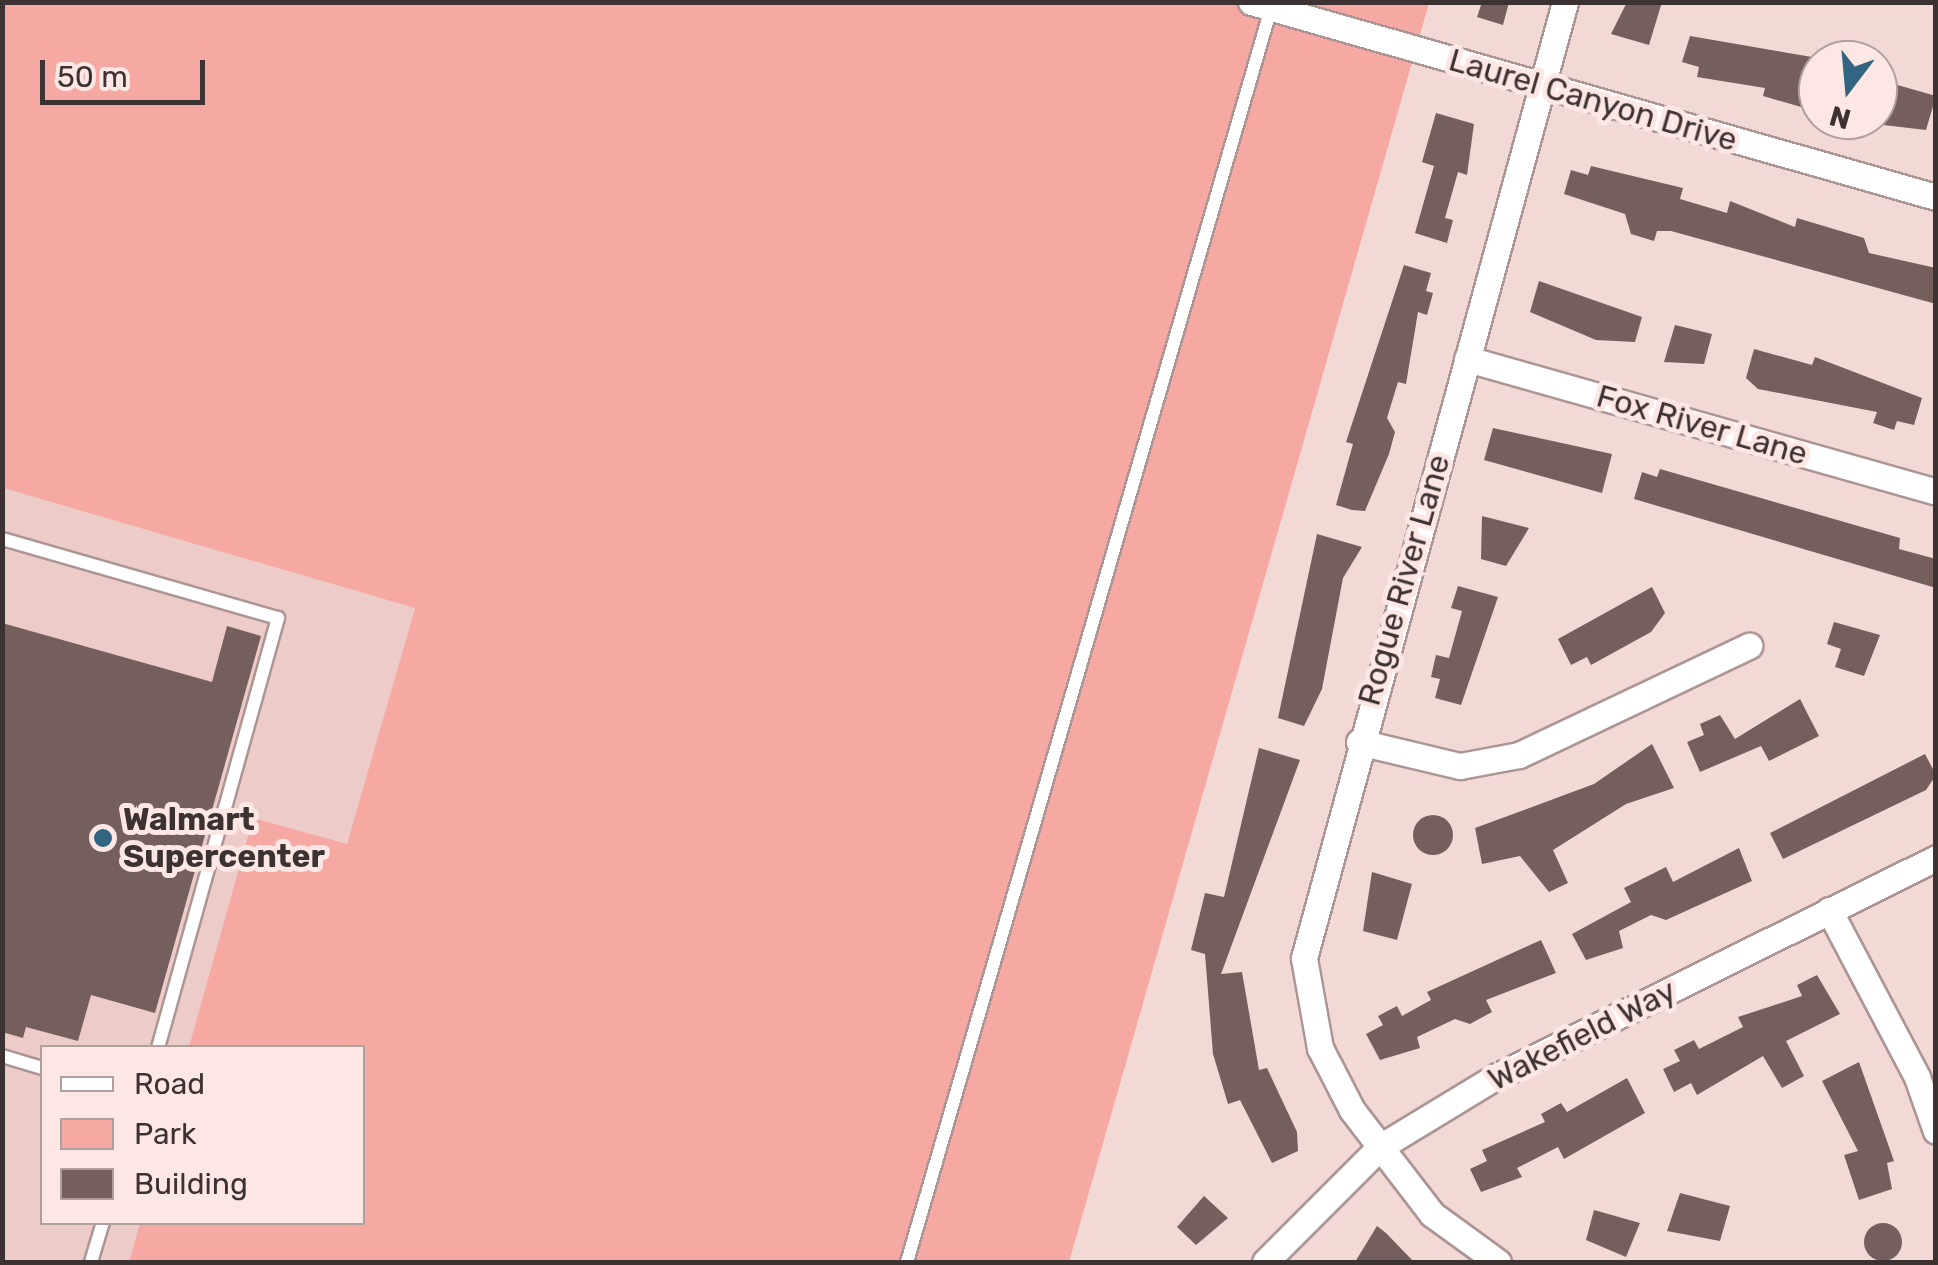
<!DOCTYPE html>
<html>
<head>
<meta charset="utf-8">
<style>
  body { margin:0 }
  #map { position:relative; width:1938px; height:1265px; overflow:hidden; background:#f2d9d6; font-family:Rubik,sans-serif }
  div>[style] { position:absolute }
  .built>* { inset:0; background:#eccbc8 }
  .green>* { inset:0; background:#f5a9a2 }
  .building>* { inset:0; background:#755f5d }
  .round { border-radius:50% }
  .roads { filter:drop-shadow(2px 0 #ac9593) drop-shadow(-2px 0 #ac9593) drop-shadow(0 2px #ac9593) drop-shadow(0 -2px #ac9593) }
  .lane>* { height:12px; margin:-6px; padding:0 6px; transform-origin:6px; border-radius:6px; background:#fff }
  .street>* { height:25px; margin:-12.5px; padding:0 12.5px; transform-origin:12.5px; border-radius:12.5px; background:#fff }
  .dots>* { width:28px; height:28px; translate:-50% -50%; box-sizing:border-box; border:5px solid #fce7e5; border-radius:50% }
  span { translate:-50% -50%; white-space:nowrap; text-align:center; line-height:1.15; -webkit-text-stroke:10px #fce7e5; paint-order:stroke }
  .street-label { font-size:32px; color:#3c3231 }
  .poi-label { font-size:32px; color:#3c3231; font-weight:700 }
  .left { translate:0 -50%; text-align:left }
  .frame { position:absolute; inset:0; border:5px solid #3c3231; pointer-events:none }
  .legend { position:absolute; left:40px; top:1045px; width:325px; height:180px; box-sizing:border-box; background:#fce7e5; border:2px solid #af9f9d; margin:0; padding:12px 18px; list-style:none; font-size:30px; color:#3c3231 }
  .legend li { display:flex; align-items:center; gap:20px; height:50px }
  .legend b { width:50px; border:2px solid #af9f9d }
  .north { position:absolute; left:1798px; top:40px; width:100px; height:100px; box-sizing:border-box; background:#fce7e5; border:2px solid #af9f9d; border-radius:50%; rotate:196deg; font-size:28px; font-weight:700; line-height:40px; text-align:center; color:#3c3231 }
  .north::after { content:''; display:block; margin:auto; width:35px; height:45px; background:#316581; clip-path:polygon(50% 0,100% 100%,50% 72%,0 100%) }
  .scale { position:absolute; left:40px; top:60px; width:165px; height:45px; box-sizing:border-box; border:5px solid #3c3231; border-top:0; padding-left:12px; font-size:30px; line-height:35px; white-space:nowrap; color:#3c3231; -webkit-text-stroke:8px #fce7e5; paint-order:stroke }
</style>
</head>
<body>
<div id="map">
  <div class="built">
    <div style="clip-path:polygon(2px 488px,415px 607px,347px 845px,253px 818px,189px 1047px,42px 1048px,42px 1222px,140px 1223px,129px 1262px,3px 1262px)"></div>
  </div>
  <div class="green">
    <div style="clip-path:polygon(2px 3px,1429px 3px,1069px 1262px,129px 1262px,140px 1223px,362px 1222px,362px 1048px,189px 1047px,253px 818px,347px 844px,415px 608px,3px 488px)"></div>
  </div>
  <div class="building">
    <div style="clip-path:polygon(1482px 2px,1509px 2px,1503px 25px,1477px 17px)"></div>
    <div style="clip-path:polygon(1627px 2px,1662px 2px,1649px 45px,1611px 34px)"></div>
    <div style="clip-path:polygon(1690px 36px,1818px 58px,1818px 112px,1763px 96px,1765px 88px,1697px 77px,1699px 67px,1682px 62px)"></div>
    <div style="clip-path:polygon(1887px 82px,1936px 96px,1926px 130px,1875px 124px)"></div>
    <div style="clip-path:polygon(1436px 113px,1474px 124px,1467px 175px,1458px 172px,1445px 218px,1453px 220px,1447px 243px,1415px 233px,1434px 166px,1422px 162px)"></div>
    <div style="clip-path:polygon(1591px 166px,1683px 188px,1680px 199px,1727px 213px,1730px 201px,1795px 227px,1797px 218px,1864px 238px,1869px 253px,1936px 268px,1936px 304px,1671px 231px,1657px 231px,1654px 241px,1631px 234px,1625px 214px,1564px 194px,1571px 170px,1588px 175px)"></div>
    <div style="clip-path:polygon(1404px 265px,1431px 273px,1426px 291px,1433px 293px,1427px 315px,1418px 312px,1406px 384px,1398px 382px,1387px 418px,1395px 432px,1389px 454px,1365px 511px,1352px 510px,1336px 505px,1353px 444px,1346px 442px)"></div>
    <div style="clip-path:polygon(1539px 281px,1642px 317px,1635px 342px,1596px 340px,1530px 312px)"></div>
    <div style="clip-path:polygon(1675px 325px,1712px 334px,1704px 364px,1664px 362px)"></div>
    <div style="clip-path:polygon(1754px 349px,1812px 365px,1815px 357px,1922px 398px,1914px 425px,1897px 421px,1894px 430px,1873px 423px,1877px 412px,1758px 389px,1746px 378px)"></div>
    <div style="clip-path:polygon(1493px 428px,1612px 454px,1602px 493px,1484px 460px)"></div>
    <div style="clip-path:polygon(1660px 469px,1900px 538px,1899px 549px,1936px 559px,1936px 588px,1634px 499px,1642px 472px,1657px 477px)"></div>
    <div style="clip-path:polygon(1482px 516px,1529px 528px,1506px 566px,1481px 559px)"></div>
    <div style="clip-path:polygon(1317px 534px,1362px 547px,1343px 578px,1322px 689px,1304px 726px,1278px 718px)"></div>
    <div style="clip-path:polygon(1458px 586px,1498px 597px,1461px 705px,1435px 698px,1440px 679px,1431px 677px,1436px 655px,1449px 658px,1462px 611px,1451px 608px)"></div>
    <div style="clip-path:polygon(1652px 587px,1665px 613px,1651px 632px,1591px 665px,1587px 657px,1571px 665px,1558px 639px)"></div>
    <div style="clip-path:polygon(1834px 622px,1880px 635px,1864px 676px,1835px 667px,1841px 649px,1827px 644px)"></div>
    <div style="clip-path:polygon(2px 623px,212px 682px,227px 626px,261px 636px,155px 1013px,91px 995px,78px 1041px,26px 1027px,23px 1038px,2px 1032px)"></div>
    <div style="clip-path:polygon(1800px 699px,1819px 736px,1769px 761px,1761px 746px,1700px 772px,1687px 742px,1704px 735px,1700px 724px,1720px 715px,1735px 739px)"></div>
    <div style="clip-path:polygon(1652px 744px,1674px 788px,1626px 804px,1553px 850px,1568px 883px,1549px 892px,1520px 856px,1482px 864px,1475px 828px,1594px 784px)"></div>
    <div style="clip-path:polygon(1259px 748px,1300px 760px,1221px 974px,1242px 972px,1259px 1070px,1267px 1068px,1297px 1132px,1298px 1151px,1272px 1163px,1240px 1100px,1228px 1104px,1213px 1054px,1205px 954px,1191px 950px,1205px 893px,1224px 897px)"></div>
    <div style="clip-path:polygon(1925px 754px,1936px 775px,1926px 790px,1783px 859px,1770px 833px)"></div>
    <div class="round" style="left:1413px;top:815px;width:40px;height:40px"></div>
    <div style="clip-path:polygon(1739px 848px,1752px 881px,1666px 920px,1651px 915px,1619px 931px,1623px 948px,1586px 960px,1572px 934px,1631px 902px,1624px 888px,1666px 867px,1673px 882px)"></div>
    <div style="clip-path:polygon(1372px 872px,1412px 884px,1397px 940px,1363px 931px)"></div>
    <div style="clip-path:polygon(1541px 940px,1556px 973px,1486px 1000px,1492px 1012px,1470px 1024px,1455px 1019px,1417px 1037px,1420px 1048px,1380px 1060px,1366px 1034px,1383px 1025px,1378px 1016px,1397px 1006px,1402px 1016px,1431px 1000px,1427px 992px)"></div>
    <div style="clip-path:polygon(1817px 975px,1840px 1014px,1786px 1041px,1804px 1076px,1782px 1088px,1763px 1056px,1697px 1095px,1691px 1083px,1674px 1092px,1663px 1069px,1680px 1061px,1674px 1050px,1694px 1040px,1699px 1049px,1743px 1027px,1738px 1017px,1802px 996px,1797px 985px)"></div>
    <div style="clip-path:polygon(1859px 1062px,1894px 1161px,1887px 1163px,1892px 1189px,1859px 1200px,1844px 1155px,1858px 1151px,1822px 1081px)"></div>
    <div style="clip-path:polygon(1627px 1078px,1645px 1113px,1564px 1159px,1558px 1147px,1517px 1168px,1522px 1177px,1481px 1192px,1470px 1169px,1487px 1161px,1482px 1150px,1545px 1122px,1541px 1114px,1561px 1103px,1567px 1112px)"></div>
    <div style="clip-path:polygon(1680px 1193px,1730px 1206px,1720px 1241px,1667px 1231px)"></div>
    <div style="clip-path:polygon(1204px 1196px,1228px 1218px,1196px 1245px,1177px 1227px)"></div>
    <div style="clip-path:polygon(1594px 1210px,1640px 1223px,1626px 1257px,1586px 1240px)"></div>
    <div class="round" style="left:1864px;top:1223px;width:38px;height:38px"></div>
    <div style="clip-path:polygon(1377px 1226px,1386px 1233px,1414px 1262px,1355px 1262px)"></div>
  </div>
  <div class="roads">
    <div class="lane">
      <div style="left:2px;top:539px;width:287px;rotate:16deg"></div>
      <div style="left:278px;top:618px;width:446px;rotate:105.6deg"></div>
      <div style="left:2px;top:1056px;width:42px;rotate:16.7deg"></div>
      <div style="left:91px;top:1262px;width:42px;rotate:-73.3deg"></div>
      <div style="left:907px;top:1262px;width:1306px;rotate:-73.81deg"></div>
    </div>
    <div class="street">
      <div style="left:1251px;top:2px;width:712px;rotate:15.89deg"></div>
      <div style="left:1467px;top:359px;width:487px;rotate:15.8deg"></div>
      <div style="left:1359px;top:742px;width:104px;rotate:13.4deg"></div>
      <div style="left:1460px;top:766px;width:60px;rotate:-10.6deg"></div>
      <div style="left:1519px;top:755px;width:255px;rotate:-25.4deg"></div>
      <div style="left:1829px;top:910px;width:189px;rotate:62.2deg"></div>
      <div style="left:1917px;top:1077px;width:57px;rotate:70.6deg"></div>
      <div style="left:1265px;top:1262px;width:163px;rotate:-45deg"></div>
      <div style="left:1380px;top:1147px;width:137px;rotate:-31.3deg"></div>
      <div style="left:1497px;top:1076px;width:490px;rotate:-26.4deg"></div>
      <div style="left:1498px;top:1262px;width:82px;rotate:-144deg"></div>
      <div style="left:1432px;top:1214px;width:131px;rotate:-127.6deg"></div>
      <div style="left:1352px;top:1110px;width:70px;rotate:-117.3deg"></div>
      <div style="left:1320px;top:1048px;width:91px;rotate:-100.1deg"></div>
      <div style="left:1304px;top:958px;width:991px;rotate:-74.73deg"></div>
    </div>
  </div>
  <div class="dots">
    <div style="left:103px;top:838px;background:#316581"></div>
  </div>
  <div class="street-label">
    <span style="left:1593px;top:100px;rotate:16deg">Laurel Canyon Drive</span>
    <span style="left:1702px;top:425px;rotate:16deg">Fox River Lane</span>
    <span style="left:1404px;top:580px;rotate:-74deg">Rogue River Lane</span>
    <span style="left:1582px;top:1035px;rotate:-27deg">Wakefield Way</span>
  </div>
  <div class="poi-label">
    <span class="left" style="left:123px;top:838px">Walmart<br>Supercenter</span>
  </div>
  <div class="frame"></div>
  <ul class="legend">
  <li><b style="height:12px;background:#fff"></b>Road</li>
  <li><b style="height:28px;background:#f5a9a2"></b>Park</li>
  <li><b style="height:28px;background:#755f5d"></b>Building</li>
  </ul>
  <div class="north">N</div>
  <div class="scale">50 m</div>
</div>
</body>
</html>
